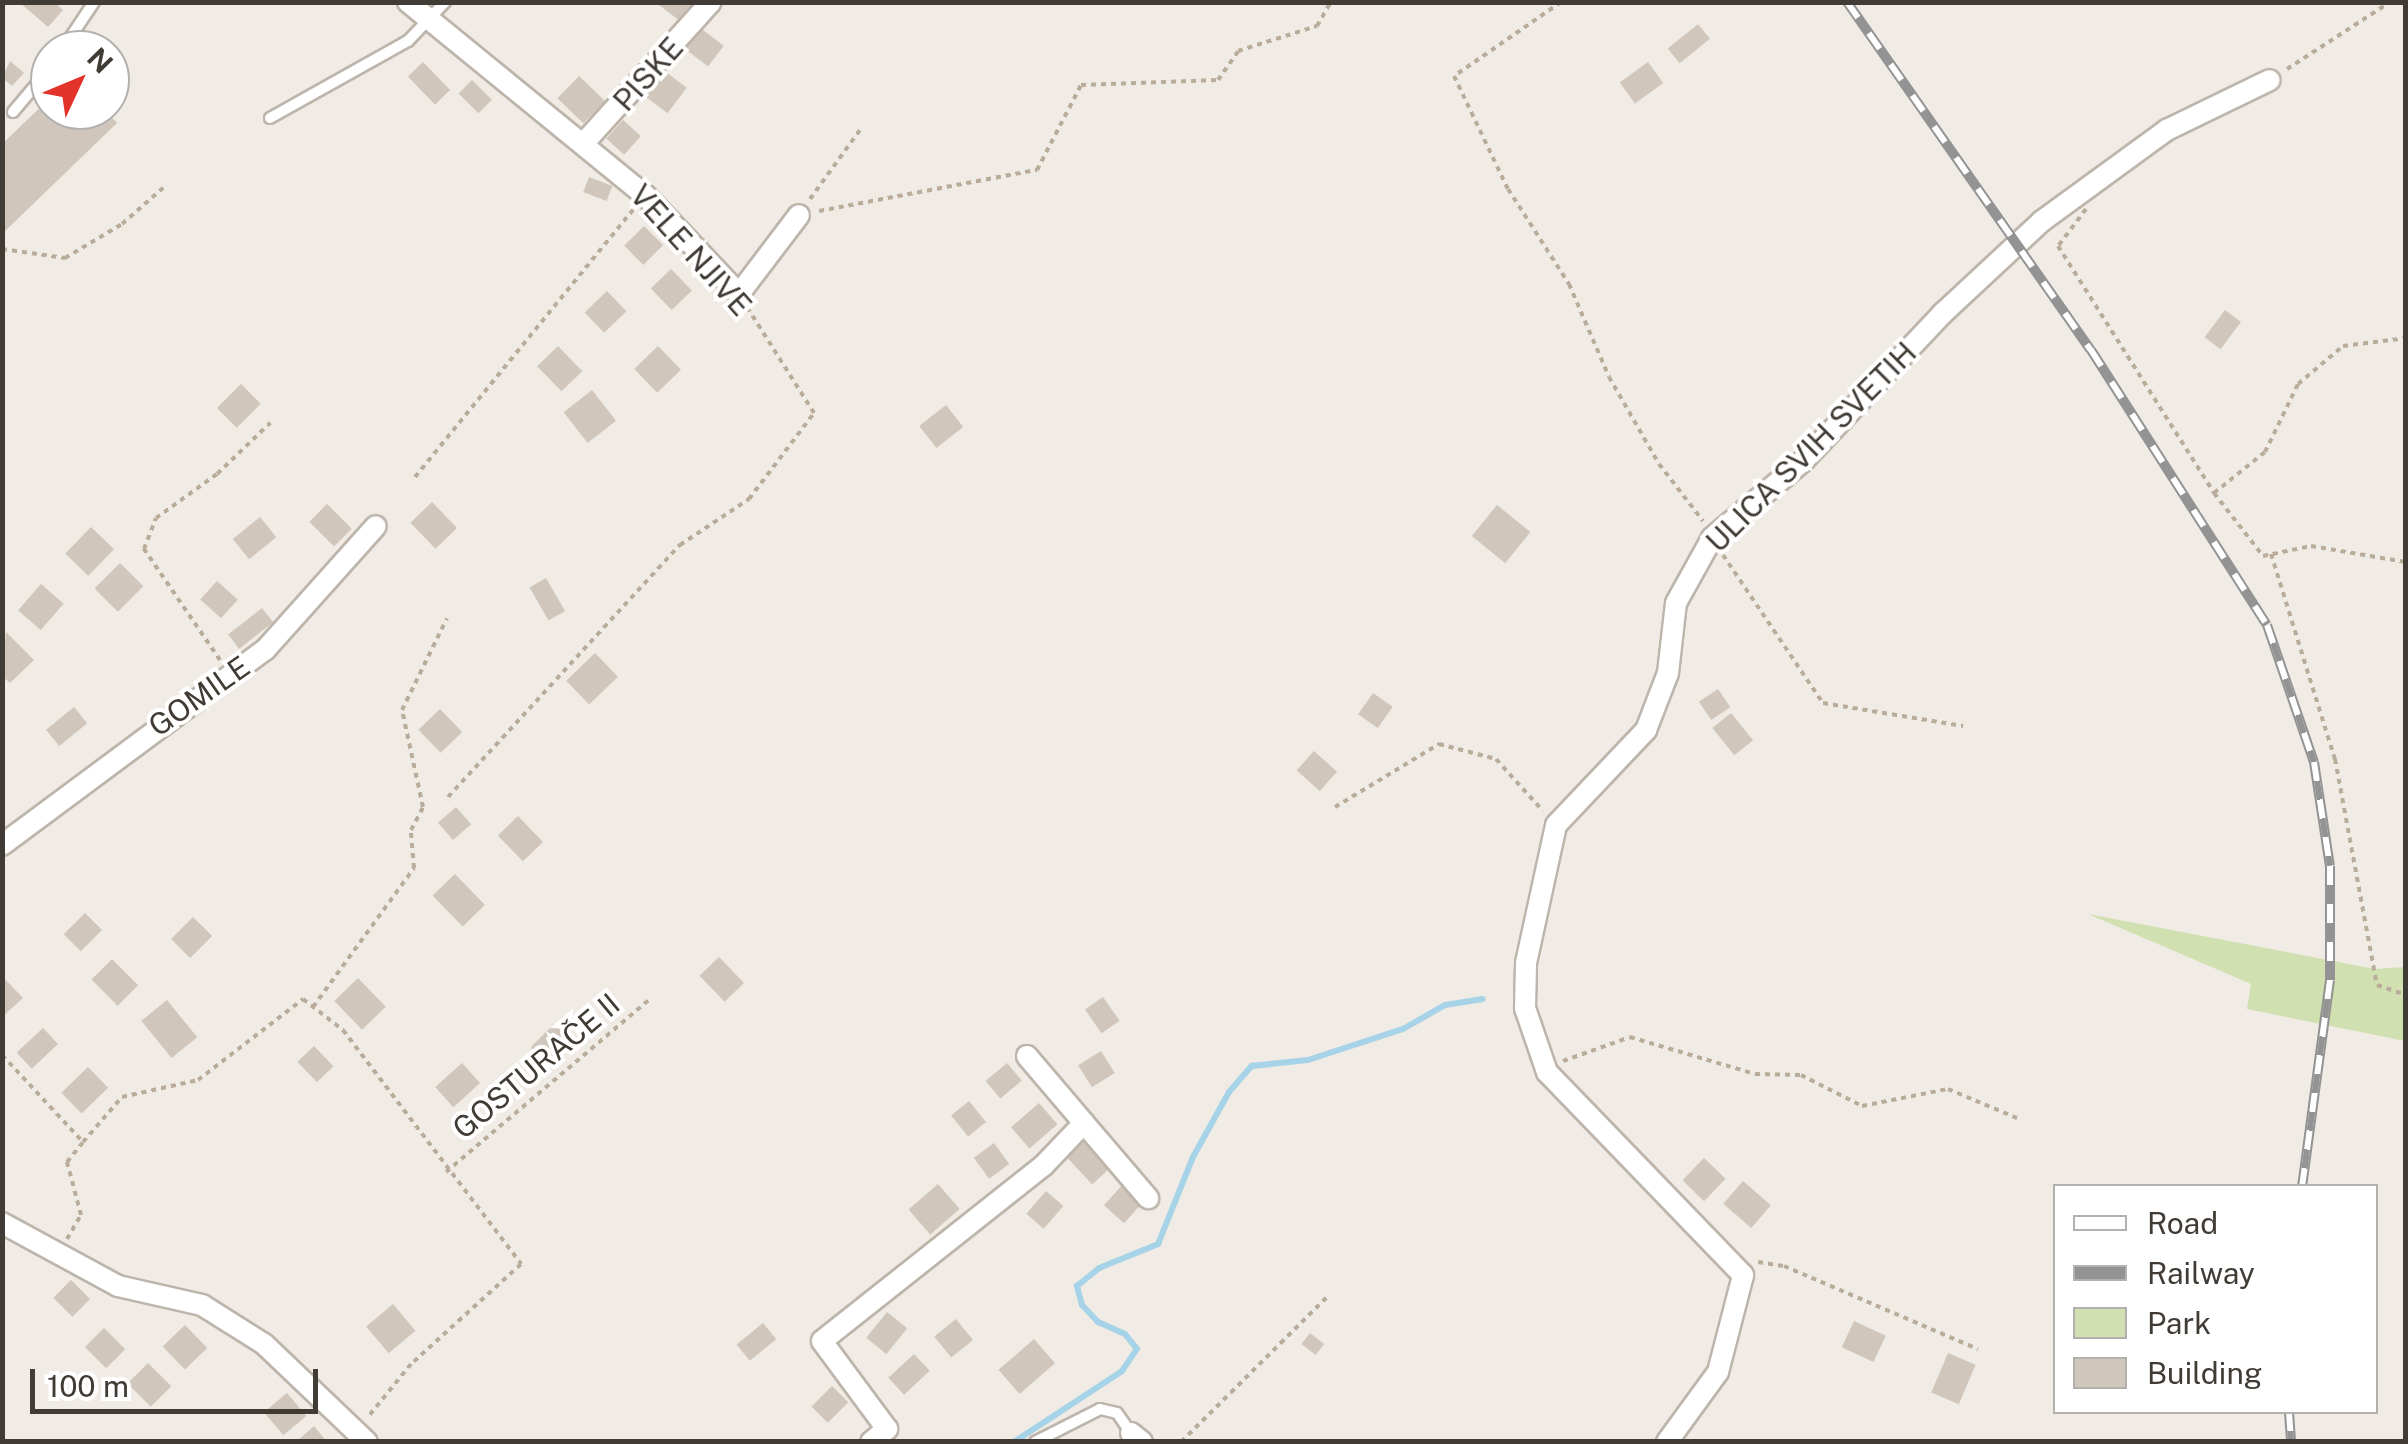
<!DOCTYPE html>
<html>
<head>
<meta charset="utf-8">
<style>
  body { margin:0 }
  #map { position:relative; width:2408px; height:1444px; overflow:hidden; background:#f0ebe4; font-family:"Public Sans",sans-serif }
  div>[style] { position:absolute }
  .green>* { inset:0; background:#d0e0b1 }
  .stream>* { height:6px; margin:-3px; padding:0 3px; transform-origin:3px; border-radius:3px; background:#a6d3e7 }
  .building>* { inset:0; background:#d0c6bb; transform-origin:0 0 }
  .path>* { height:4px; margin-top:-2px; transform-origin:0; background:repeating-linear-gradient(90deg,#baac9b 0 5px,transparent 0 10px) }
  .roads { filter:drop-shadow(2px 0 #bdb5ab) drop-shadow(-2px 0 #bdb5ab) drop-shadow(0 2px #bdb5ab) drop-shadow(0 -2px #bdb5ab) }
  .lane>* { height:10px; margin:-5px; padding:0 5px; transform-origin:5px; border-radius:5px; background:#fff }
  .street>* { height:20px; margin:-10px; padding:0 10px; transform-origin:10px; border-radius:10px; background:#fff }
  .rail>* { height:10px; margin-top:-5px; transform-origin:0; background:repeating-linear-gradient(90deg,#fff 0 19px,#939393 0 38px); box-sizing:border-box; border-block:2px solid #939393 }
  span { translate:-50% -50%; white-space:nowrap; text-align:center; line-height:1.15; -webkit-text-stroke:8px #fff; paint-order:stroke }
  .street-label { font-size:30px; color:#413b35 }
  .frame { position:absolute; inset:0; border:5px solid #413b35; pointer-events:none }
  .legend { position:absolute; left:2053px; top:1184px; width:325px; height:230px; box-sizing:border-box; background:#fff; border:2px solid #b3b1ae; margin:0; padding:12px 18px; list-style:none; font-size:30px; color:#413b35 }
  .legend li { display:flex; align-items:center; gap:20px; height:50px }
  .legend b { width:50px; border:2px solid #b3b1ae }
  .north { position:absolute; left:30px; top:30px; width:100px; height:100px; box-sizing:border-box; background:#fff; border:2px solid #b3b1ae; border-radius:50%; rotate:46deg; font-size:28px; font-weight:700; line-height:40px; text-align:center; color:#413b35 }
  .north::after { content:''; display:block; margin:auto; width:35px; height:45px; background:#e23229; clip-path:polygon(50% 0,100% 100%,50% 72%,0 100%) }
  .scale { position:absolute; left:30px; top:1369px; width:288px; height:45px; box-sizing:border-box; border:5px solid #413b35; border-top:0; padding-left:12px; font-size:30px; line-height:35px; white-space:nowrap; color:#413b35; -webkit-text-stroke:8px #fff; paint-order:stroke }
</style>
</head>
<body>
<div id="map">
  <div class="green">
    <div style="clip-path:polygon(2088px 914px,2375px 969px,2405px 967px,2405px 1041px,2247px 1009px,2251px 984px)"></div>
  </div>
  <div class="stream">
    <div style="left:1014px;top:1442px;width:129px;rotate:-33.3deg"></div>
    <div style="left:1122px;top:1371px;width:27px;rotate:-56deg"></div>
    <div style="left:1137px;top:1349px;width:19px;rotate:-129deg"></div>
    <div style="left:1125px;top:1334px;width:30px;rotate:-156deg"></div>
    <div style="left:1098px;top:1322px;width:23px;rotate:-133deg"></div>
    <div style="left:1082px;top:1305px;width:20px;rotate:-105deg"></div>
    <div style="left:1077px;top:1286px;width:28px;rotate:-39deg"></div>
    <div style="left:1099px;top:1268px;width:64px;rotate:-22.1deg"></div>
    <div style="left:1158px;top:1244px;width:94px;rotate:-68.1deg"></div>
    <div style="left:1193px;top:1157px;width:74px;rotate:-61deg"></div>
    <div style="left:1229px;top:1092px;width:35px;rotate:-49deg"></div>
    <div style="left:1252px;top:1066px;width:56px;rotate:-6.1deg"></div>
    <div style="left:1308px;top:1060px;width:100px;rotate:-18.1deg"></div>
    <div style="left:1403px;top:1029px;width:48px;rotate:-29.7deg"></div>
    <div style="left:1445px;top:1005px;width:38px;rotate:-9deg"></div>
  </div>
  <div class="building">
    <div style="clip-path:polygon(19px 2px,54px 2px,63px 10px,48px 27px)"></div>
    <div style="clip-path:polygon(655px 2px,694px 2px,680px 21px)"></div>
    <div style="left:1698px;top:24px;width:19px;height:39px;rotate:51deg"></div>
    <div style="left:699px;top:27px;width:31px;height:26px;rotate:37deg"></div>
    <div style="clip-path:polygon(10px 61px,24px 73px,12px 86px,2px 78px)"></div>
    <div style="left:423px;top:62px;width:39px;height:21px;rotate:46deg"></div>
    <div style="left:1648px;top:62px;width:26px;height:35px;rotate:54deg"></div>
    <div style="left:662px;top:69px;width:31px;height:32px;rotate:37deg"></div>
    <div style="left:579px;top:76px;width:36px;height:31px;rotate:44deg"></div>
    <div style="left:472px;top:80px;width:28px;height:19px;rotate:45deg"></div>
    <div style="clip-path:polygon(50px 98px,50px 110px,105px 110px,117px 123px,2px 234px,2px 144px)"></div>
    <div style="left:623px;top:120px;width:24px;height:25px;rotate:42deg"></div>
    <div style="left:589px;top:177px;width:25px;height:16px;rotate:21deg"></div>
    <div style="left:644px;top:226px;width:27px;height:28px;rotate:45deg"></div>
    <div style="left:671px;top:269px;width:30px;height:28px;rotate:46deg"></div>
    <div style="left:607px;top:291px;width:28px;height:31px;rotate:46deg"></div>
    <div style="left:2225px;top:310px;width:20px;height:34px;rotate:37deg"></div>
    <div style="left:558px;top:346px;width:35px;height:29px;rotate:46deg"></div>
    <div style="left:658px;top:346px;width:33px;height:33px;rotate:46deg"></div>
    <div style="left:241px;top:384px;width:28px;height:34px;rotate:45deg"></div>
    <div style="left:592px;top:390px;width:39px;height:36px;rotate:52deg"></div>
    <div style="left:946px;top:405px;width:28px;height:34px;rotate:52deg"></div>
    <div style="left:432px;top:502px;width:36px;height:30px;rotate:46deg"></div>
    <div style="left:327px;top:504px;width:35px;height:25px;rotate:45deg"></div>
    <div style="left:1497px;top:505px;width:43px;height:40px;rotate:39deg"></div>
    <div style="left:260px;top:517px;width:26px;height:35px;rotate:51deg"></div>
    <div style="left:91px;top:527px;width:32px;height:37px;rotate:44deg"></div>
    <div style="left:120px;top:563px;width:33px;height:36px;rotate:45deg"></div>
    <div style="left:546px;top:578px;width:38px;height:19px;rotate:60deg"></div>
    <div style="left:217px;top:581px;width:28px;height:25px;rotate:42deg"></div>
    <div style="left:41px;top:584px;width:30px;height:35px;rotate:41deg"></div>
    <div style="left:262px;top:608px;width:18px;height:43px;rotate:52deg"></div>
    <div style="clip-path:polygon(6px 632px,34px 660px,10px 683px,2px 676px)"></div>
    <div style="left:595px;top:653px;width:33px;height:40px;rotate:46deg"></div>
    <div style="left:1718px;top:689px;width:22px;height:23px;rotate:56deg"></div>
    <div style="left:1373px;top:693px;width:24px;height:26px;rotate:35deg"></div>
    <div style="left:74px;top:707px;width:21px;height:36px;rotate:51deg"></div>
    <div style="left:440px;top:709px;width:32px;height:30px;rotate:46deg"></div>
    <div style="left:1731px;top:713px;width:35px;height:24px;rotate:51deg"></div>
    <div style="left:1314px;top:751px;width:31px;height:26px;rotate:42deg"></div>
    <div style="left:456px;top:807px;width:23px;height:24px;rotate:49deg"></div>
    <div style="left:518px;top:816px;width:36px;height:28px;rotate:46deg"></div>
    <div style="left:455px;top:874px;width:43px;height:31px;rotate:46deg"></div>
    <div style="left:85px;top:913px;width:24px;height:30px;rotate:45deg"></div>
    <div style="left:193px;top:917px;width:27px;height:31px;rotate:45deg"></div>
    <div style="left:719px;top:957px;width:36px;height:27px;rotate:46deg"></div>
    <div style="left:112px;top:959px;width:37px;height:29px;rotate:45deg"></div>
    <div style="clip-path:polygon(2px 976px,23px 998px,2px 1017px)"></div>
    <div style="left:358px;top:978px;width:40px;height:33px;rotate:46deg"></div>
    <div style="left:1103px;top:997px;width:29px;height:22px;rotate:55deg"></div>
    <div style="left:167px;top:1000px;width:48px;height:33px;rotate:51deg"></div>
    <div style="left:554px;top:1024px;width:28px;height:33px;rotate:45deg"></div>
    <div style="left:43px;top:1028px;width:22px;height:36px;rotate:47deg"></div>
    <div style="left:314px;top:1046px;width:28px;height:23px;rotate:46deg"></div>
    <div style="left:1101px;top:1051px;width:26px;height:27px;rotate:58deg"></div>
    <div style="left:462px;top:1063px;width:27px;height:36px;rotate:48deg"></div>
    <div style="left:1007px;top:1063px;width:23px;height:28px;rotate:50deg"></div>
    <div style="left:88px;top:1067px;width:29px;height:37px;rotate:46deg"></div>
    <div style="left:969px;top:1101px;width:27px;height:23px;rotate:51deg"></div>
    <div style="left:1039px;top:1103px;width:28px;height:37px;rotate:49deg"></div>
    <div style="left:1084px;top:1136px;width:41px;height:27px;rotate:47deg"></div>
    <div style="left:994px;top:1143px;width:26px;height:25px;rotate:54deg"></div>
    <div style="left:1704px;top:1158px;width:30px;height:31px;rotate:44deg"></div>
    <div style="left:1743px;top:1181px;width:37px;height:30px;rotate:41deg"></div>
    <div style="left:1124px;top:1183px;width:27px;height:30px;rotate:42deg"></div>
    <div style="left:938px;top:1184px;width:33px;height:39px;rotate:49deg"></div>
    <div style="left:1046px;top:1191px;width:23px;height:30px;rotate:41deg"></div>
    <div style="left:71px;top:1280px;width:27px;height:25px;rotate:45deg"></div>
    <div style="left:393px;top:1304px;width:35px;height:35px;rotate:50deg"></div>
    <div style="left:887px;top:1312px;width:26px;height:33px;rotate:39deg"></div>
    <div style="left:956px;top:1319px;width:27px;height:28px;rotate:51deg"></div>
    <div style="left:1854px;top:1321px;width:35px;height:29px;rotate:25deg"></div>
    <div style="left:763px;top:1323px;width:21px;height:34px;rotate:51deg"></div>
    <div style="left:185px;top:1325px;width:32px;height:31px;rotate:46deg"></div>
    <div style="left:104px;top:1328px;width:30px;height:27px;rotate:45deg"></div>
    <div style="left:1310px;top:1333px;width:18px;height:14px;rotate:38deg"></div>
    <div style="left:1034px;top:1339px;width:32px;height:47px;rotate:49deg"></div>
    <div style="left:1948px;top:1353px;width:30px;height:43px;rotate:23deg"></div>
    <div style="left:914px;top:1354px;width:23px;height:35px;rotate:47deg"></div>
    <div style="left:148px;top:1363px;width:33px;height:29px;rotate:45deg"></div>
    <div style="left:832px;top:1386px;width:23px;height:29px;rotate:45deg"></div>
    <div style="left:287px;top:1393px;width:30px;height:30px;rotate:50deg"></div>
    <div style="clip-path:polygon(314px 1426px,327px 1442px,296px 1442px)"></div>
  </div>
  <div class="path">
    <div style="left:1561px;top:2px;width:130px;rotate:145.3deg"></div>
    <div style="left:1454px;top:76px;width:125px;rotate:64.5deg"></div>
    <div style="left:1508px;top:189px;width:113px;rotate:57.3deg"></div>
    <div style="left:1569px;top:284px;width:101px;rotate:66.7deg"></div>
    <div style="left:1609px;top:377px;width:100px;rotate:60.1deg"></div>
    <div style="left:1659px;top:464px;width:72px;rotate:52.3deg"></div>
    <div style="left:2287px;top:69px;width:123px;rotate:-33deg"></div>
    <div style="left:810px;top:199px;width:85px;rotate:-54.1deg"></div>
    <div style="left:2086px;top:209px;width:46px;rotate:127.1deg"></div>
    <div style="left:2058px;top:246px;width:292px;rotate:57.7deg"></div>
    <div style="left:2214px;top:493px;width:80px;rotate:52.1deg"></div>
    <div style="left:2263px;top:556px;width:49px;rotate:-11.8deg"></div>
    <div style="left:2311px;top:546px;width:96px;rotate:9.6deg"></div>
    <div style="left:819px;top:211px;width:222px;rotate:-10.7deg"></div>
    <div style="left:1037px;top:170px;width:96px;rotate:-62.6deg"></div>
    <div style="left:1081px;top:85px;width:137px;rotate:-2.1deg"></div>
    <div style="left:1218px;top:80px;width:35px;rotate:-55deg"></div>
    <div style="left:1238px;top:51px;width:83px;rotate:-17.6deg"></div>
    <div style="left:1317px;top:26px;width:28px;rotate:-60deg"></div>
    <div style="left:2px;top:249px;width:64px;rotate:8.1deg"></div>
    <div style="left:65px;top:258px;width:66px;rotate:-30.8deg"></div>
    <div style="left:122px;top:224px;width:56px;rotate:-41.4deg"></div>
    <div style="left:415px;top:477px;width:345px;rotate:-50.8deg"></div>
    <div style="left:2214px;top:493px;width:65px;rotate:-38.8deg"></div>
    <div style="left:2265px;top:452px;width:76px;rotate:-64.1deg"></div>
    <div style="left:2298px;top:384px;width:59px;rotate:-40.2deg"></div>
    <div style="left:2343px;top:346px;width:64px;rotate:-7.2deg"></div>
    <div style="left:2271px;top:554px;width:215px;rotate:72.7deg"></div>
    <div style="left:2335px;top:759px;width:230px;rotate:79.5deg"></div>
    <div style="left:2377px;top:985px;width:31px;rotate:19deg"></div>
    <div style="left:1723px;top:555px;width:179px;rotate:56deg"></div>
    <div style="left:1823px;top:703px;width:142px;rotate:9.3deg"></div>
    <div style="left:220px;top:660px;width:135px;rotate:-124.4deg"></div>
    <div style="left:144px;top:549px;width:33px;rotate:-69deg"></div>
    <div style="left:156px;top:518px;width:75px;rotate:-35.8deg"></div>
    <div style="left:217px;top:474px;width:74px;rotate:-43.9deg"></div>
    <div style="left:448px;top:797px;width:343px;rotate:-47.4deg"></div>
    <div style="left:680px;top:545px;width:83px;rotate:-33.7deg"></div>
    <div style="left:749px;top:499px;width:108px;rotate:-52.9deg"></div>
    <div style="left:814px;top:413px;width:122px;rotate:-122.3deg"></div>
    <div style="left:1335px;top:807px;width:122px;rotate:-31.2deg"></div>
    <div style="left:1439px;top:744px;width:59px;rotate:14.7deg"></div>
    <div style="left:1496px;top:759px;width:70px;rotate:47.9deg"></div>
    <div style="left:313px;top:1007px;width:172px;rotate:-54deg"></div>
    <div style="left:414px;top:868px;width:38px;rotate:-95deg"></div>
    <div style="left:411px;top:830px;width:26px;rotate:-62deg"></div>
    <div style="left:423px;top:807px;width:99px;rotate:-102.2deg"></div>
    <div style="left:402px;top:710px;width:102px;rotate:-63.9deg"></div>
    <div style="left:2px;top:1055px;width:119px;rotate:47deg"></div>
    <div style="left:83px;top:1142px;width:60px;rotate:-49.1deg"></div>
    <div style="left:122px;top:1097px;width:78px;rotate:-12.6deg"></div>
    <div style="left:198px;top:1080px;width:133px;rotate:-37.6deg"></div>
    <div style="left:303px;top:999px;width:51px;rotate:37.8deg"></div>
    <div style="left:343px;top:1030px;width:294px;rotate:52.7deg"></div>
    <div style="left:521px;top:1264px;width:149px;rotate:137.7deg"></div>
    <div style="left:411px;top:1364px;width:68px;rotate:129.1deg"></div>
    <div style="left:1563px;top:1061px;width:71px;rotate:-19.7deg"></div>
    <div style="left:1630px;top:1037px;width:130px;rotate:16.5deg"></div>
    <div style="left:1755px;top:1074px;width:46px;rotate:1.2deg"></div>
    <div style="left:1801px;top:1075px;width:68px;rotate:26.9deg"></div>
    <div style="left:1862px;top:1106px;width:88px;rotate:-11.2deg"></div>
    <div style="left:1948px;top:1089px;width:75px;rotate:22.8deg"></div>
    <div style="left:446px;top:1172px;width:267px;rotate:-40.3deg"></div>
    <div style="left:67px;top:1239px;width:28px;rotate:-60deg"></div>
    <div style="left:81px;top:1215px;width:55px;rotate:-104.8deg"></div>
    <div style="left:67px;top:1162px;width:26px;rotate:-51deg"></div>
    <div style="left:1758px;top:1262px;width:26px;rotate:9deg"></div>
    <div style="left:1784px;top:1266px;width:211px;rotate:23.2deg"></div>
    <div style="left:1181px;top:1442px;width:209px;rotate:-44.8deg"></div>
  </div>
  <div class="roads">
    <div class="lane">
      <div style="left:62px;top:50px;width:58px;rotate:-56.3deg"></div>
      <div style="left:13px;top:112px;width:57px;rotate:-49.9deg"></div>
      <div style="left:270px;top:118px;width:158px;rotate:-29.2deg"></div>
      <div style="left:408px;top:41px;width:54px;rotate:-46.5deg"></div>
      <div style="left:1035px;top:1442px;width:73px;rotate:-26.9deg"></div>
      <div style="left:1100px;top:1409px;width:17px;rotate:13deg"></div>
      <div style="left:1117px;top:1413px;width:24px;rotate:55deg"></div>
    </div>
    <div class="street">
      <div style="left:408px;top:2px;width:306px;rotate:39.2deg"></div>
      <div style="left:645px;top:195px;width:137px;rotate:46.5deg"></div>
      <div style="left:739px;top:294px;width:99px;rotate:-52.8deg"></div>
      <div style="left:583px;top:144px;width:191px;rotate:-48deg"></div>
      <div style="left:2px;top:845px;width:327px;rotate:-36.6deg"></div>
      <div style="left:265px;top:650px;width:166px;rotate:-48.2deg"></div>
      <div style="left:1084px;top:1123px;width:99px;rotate:49.5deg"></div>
      <div style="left:2px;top:1223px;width:132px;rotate:28.5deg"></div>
      <div style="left:118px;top:1286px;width:86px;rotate:12.7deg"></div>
      <div style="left:202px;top:1305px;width:73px;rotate:32.2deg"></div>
      <div style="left:264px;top:1344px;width:142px;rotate:43.6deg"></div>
      <div style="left:1131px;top:1433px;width:14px;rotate:39deg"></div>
      <div style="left:871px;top:1442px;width:21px;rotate:-39deg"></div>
      <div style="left:887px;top:1429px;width:109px;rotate:-126.5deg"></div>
      <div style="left:822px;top:1341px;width:282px;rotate:-38.4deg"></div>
      <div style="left:1043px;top:1166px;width:59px;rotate:-46.4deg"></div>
      <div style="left:1084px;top:1123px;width:88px;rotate:-130.4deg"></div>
      <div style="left:1667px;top:1442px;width:87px;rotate:-53.9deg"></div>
      <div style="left:1718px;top:1372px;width:100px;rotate:-75.5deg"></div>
      <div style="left:1743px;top:1275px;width:282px;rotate:-134deg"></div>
      <div style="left:1547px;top:1072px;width:68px;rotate:-109deg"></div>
      <div style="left:1525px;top:1008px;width:45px;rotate:-88.7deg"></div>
      <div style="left:1526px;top:963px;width:141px;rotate:-77.7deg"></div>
      <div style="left:1556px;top:825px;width:131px;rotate:-46.5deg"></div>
      <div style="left:1646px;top:730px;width:61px;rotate:-68.9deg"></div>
      <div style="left:1668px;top:673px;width:70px;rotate:-83.5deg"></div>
      <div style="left:1676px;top:603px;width:74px;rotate:-61deg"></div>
      <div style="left:1712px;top:538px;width:119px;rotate:-40.2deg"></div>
      <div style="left:1803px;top:461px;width:204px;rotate:-46.6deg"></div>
      <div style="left:1943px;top:313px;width:135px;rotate:-42.9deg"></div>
      <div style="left:2042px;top:221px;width:155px;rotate:-36.1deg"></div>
      <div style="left:2167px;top:130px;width:114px;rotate:-25.9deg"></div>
    </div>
  </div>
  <div class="rail">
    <div style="left:1847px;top:2px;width:425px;rotate:55deg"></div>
    <div style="left:2091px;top:350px;width:326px;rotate:57.4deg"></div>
    <div style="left:2267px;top:625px;width:145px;rotate:71.1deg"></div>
    <div style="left:2314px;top:762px;width:105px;rotate:81.3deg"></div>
    <div style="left:2330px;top:866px;width:114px;rotate:90deg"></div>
    <div style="left:2330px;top:980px;width:208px;rotate:97.7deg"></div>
    <div style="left:2289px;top:1412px;width:30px;rotate:86deg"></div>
  </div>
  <div class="street-label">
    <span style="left:648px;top:74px;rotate:-48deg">PISKE</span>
    <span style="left:691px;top:250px;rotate:48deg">VELE NJIVE</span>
    <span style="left:1811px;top:447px;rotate:-45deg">ULICA SVIH SVETIH</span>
    <span style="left:199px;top:696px;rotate:-35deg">GOMILE</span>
    <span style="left:536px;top:1066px;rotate:-40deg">GOSTURAČE II</span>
  </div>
  <div class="frame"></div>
  <ul class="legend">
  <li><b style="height:12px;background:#fff"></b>Road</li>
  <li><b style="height:12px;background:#939393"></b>Railway</li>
  <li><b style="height:28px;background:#d0e0b1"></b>Park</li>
  <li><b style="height:28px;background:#d0c6bb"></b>Building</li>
  </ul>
  <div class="north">N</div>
  <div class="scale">100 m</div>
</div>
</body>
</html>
